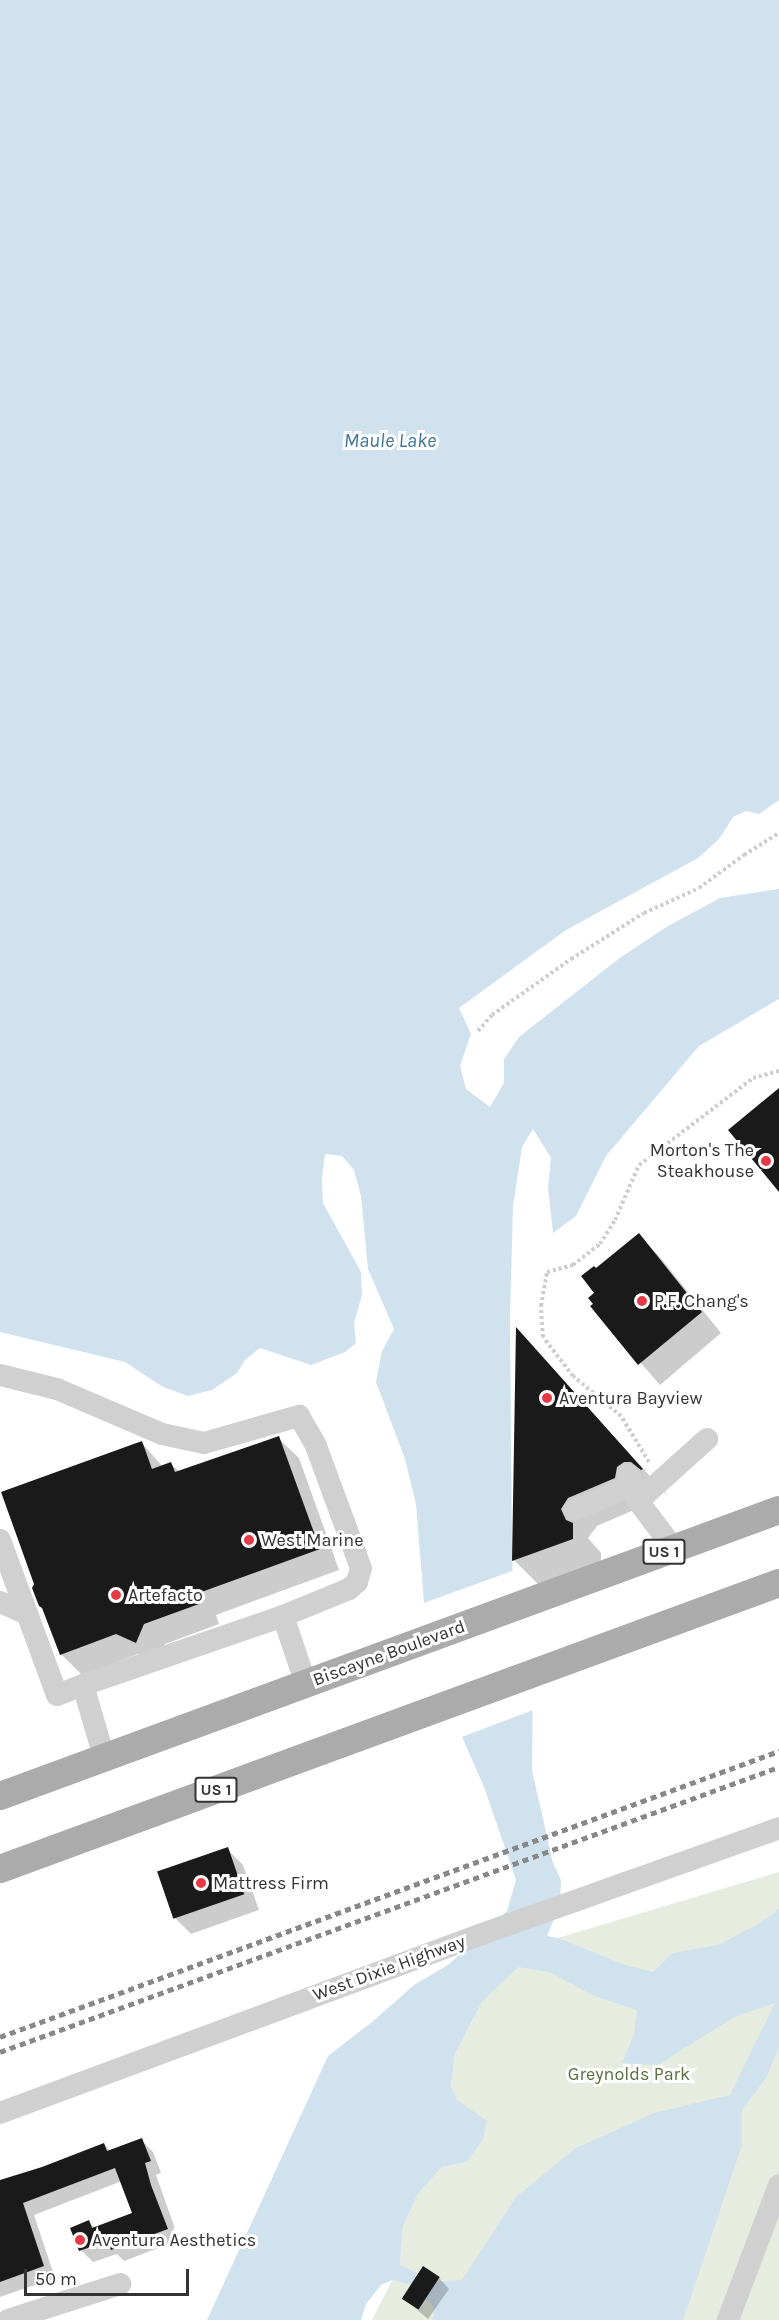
<!DOCTYPE html>
<html>
<head>
<meta charset="utf-8">
<style>
  body { margin:0 }
  #map { position:relative; width:779px; height:2320px; overflow:hidden; background:#fff; font-family:Karla,sans-serif }
  div>[style] { position:absolute }
  .green>* { inset:0; background:#e6ecdf }
  .water>* { inset:0; background:#cfe2ee }
  .pier>* { inset:0; background:#fff }
  .shadow>* { inset:0; background:#0003 }
  .building>* { inset:0; background:#1a1a1a; transform-origin:0 0 }
  .path>* { height:4px; margin-top:-2px; transform-origin:0; background:repeating-linear-gradient(90deg,#cdcdcd 0 3px,transparent 0 6px) }
  .minor>* { height:22px; margin:-11px; padding:0 11px; transform-origin:11px; border-radius:11px; background:#d0d0d0 }
  .major>* { height:28px; margin:-14px; padding:0 14px; transform-origin:14px; border-radius:14px; background:#ababab }
  .rail>* { height:4.5px; margin-top:-2.25px; transform-origin:0; background:repeating-linear-gradient(90deg,#888 0 6px,transparent 0 10.5px) }
  .dots>* { width:16px; height:16px; translate:-50% -50%; box-sizing:border-box; border:3px solid #fff; border-radius:50% }
  span { translate:-50% -50%; white-space:nowrap; text-align:center; line-height:1.15; -webkit-text-stroke:6px #fff; paint-order:stroke }
  .shield-label span { padding:2px 4px; background:#fff; border:2px solid; border-radius:4px; -webkit-text-stroke-width:0 }
  .shield-label { font-size:16px; color:#333; font-weight:700 }
  .poi-label { font-size:18px; color:#333 }
  .right { translate:-100% -50%; text-align:right }
  .left { translate:0 -50%; text-align:left }
  .street-label { font-size:18px; color:#333 }
  .park-label { font-size:18px; color:#56703f }
  .water-label { font-size:20px; color:#3f7597; font-style:italic }
  .scale { position:absolute; left:24px; top:2269px; width:165px; height:27px; box-sizing:border-box; border:3px solid #333; border-top:0; padding-left:8px; font-size:18px; line-height:21px; white-space:nowrap; color:#333; -webkit-text-stroke:4px #fff; paint-order:stroke }
</style>
</head>
<body>
<div id="map">
  <div class="green">
    <div style="clip-path:polygon(779px 1872px,779px 2320px,372px 2320px,400px 2265px,403px 2226px,418px 2194px,442px 2167px,467px 2162px,486px 2121px,457px 2101px,451px 2086px,455px 2054px,482px 2002px,541px 1943px)"></div>
  </div>
  <div class="water">
    <div style="clip-path:polygon(evenodd,0 0,779px 0,779px 800px,759px 814px,746px 811px,733px 817px,719px 839px,698px 858px,566px 930px,459px 1008px,471px 1034px,460px 1066px,466px 1089px,490px 1107px,504px 1083px,504px 1059px,519px 1037px,621px 957px,668px 926px,720px 898px,779px 889px,779px 999px,699px 1046px,606px 1156px,576px 1216px,553px 1233px,548px 1187px,551px 1158px,533px 1129px,522px 1147px,513px 1206px,510px 1317px,512px 1556px,514px 1606px,533px 1675px,532px 1770px,553px 1863px,561px 1880px,560px 1905px,547px 1936px,558px 1938px,625px 1965px,653px 1972px,673px 1953px,718px 1945px,759px 1924px,779px 1909px,779px 2047px,766px 2078px,742px 2110px,742px 2145px,683px 2320px,432px 2320px,434px 2315px,432px 2305px,425px 2296px,410px 2284px,392px 2280px,381px 2285px,366px 2304px,361px 2320px,207px 2320px,328px 2056px,372px 2022px,414px 1985px,448px 1965px,482px 1934px,507px 1911px,516px 1880px,484px 1787px,448px 1705px,427px 1639px,416px 1504px,405px 1459px,376px 1382px,382px 1351px,394px 1329px,368px 1269px,361px 1196px,354px 1170px,342px 1156px,325px 1154px,322px 1179px,323px 1203px,361px 1272px,362px 1295px,354px 1323px,356px 1343px,345px 1352px,311px 1365px,260px 1348px,245px 1360px,237px 1373px,212px 1390px,188px 1396px,163px 1387px,125px 1362px,0 1332px,0 0,518px 1967px,550px 1972px,592px 1995px,637px 2010px,634px 2035px,622px 2063px,658px 2065px,734px 2017px,775px 2003px,730px 2095px,654px 2113px,576px 2148px,516px 2197px,462px 2280px,435px 2282px,400px 2265px,403px 2226px,418px 2194px,442px 2167px,467px 2162px,483px 2139px,487px 2121px,457px 2100px,451px 2086px,455px 2054px,482px 2002px,518px 1967px)"></div>
  </div>
  <div class="pier">
    <div style="clip-path:polygon(515px 1570px,517px 1606px,536px 1675px,536px 1709px,459px 1738px,446px 1706px,424px 1640px,421px 1604px)"></div>
  </div>
  <div class="shadow">
    <div style="clip-path:polygon(638px 1235px,659px 1256px,721px 1333px,660px 1385px,592px 1307px,596px 1294px,596px 1270px)"></div>
    <div style="clip-path:polygon(517px 1330px,669px 1497px,661px 1490px,643px 1506px,597px 1526px,588px 1538px,601px 1553px,601px 1567px,542px 1588px,514px 1560px)"></div>
    <div style="clip-path:polygon(278px 1438px,299px 1458px,339px 1570px,216px 1615px,219px 1624px,165px 1644px,156px 1663px,138px 1654px,82px 1675px,61px 1654px,141px 1442px,163px 1467px,171px 1464px,180px 1472px)"></div>
    <div style="clip-path:polygon(227px 1849px,243px 1865px,259px 1910px,191px 1934px,175px 1918px)"></div>
    <div style="clip-path:polygon(141px 2140px,153px 2152px,161px 2173px,156px 2175px,179px 2240px,124px 2261px,117px 2254px,93px 2262px,81px 2250px,72px 2229px,89px 2222px,95px 2228px,134px 2213px,122px 2181px,34px 2215px,55px 2278px,0 2297px,0 2186px,104px 2144px,110px 2151px)"></div>
    <div style="clip-path:polygon(439px 2278px,449px 2289px,428px 2319px,403px 2298px)"></div>
  </div>
  <div class="building">
    <div style="clip-path:polygon(779px 1088px,779px 1192px,728px 1130px)"></div>
    <div style="clip-path:polygon(639px 1233px,702px 1312px,638px 1365px,590px 1306px,593px 1304px,588px 1298px,594px 1293px,581px 1276px,594px 1266px,596px 1268px)"></div>
    <div style="clip-path:polygon(516px 1327px,643px 1469px,641px 1470px,631px 1462px,624px 1462px,617px 1467px,615px 1478px,568px 1498px,561px 1509px,566px 1520px,573px 1523px,573px 1539px,512px 1561px)"></div>
    <div style="clip-path:polygon(279px 1436px,320px 1549px,196px 1594px,199px 1604px,144px 1624px,136px 1643px,116px 1634px,60px 1655px,42px 1608px,39px 1606px,32px 1588px,34px 1584px,1px 1492px,142px 1441px,152px 1469px,171px 1462px,175px 1472px)"></div>
    <div style="left:228px;top:1847px;width:50px;height:75px;rotate:71deg"></div>
    <div style="clip-path:polygon(142px 2138px,151px 2161px,145px 2163px,151px 2185px,168px 2229px,111px 2250px,108px 2241px,79px 2251px,70px 2228px,89px 2220px,92px 2228px,132px 2213px,115px 2168px,23px 2203px,44px 2266px,0 2282px,0 2180px,42px 2167px,104px 2143px,107px 2151px)"></div>
    <div style="left:423px;top:2266px;width:20px;height:39px;rotate:33deg"></div>
  </div>
  <div class="path">
    <div style="left:478px;top:1031px;width:21px;rotate:-49deg"></div>
    <div style="left:492px;top:1015px;width:97px;rotate:-35.3deg"></div>
    <div style="left:571px;top:959px;width:86px;rotate:-32.2deg"></div>
    <div style="left:644px;top:913px;width:60px;rotate:-24.4deg"></div>
    <div style="left:699px;top:888px;width:56px;rotate:-36.3deg"></div>
    <div style="left:744px;top:855px;width:41px;rotate:-32.2deg"></div>
    <div style="left:649px;top:1462px;width:54px;rotate:-121.3deg"></div>
    <div style="left:621px;top:1416px;width:62px;rotate:-140.2deg"></div>
    <div style="left:573px;top:1376px;width:49px;rotate:-127.6deg"></div>
    <div style="left:543px;top:1337px;width:31px;rotate:-94deg"></div>
    <div style="left:541px;top:1306px;width:35px;rotate:-80deg"></div>
    <div style="left:547px;top:1272px;width:27px;rotate:-15deg"></div>
    <div style="left:573px;top:1265px;width:34px;rotate:-38deg"></div>
    <div style="left:600px;top:1244px;width:28px;rotate:-58deg"></div>
    <div style="left:615px;top:1220px;width:60px;rotate:-66.4deg"></div>
    <div style="left:639px;top:1165px;width:143px;rotate:-37.3deg"></div>
    <div style="left:753px;top:1078px;width:27px;rotate:-15deg"></div>
  </div>
  <div class="minor">
    <div style="left:0;top:1375px;width:59px;rotate:13.8deg"></div>
    <div style="left:57px;top:1389px;width:114px;rotate:23.2deg"></div>
    <div style="left:162px;top:1434px;width:43px;rotate:12.1deg"></div>
    <div style="left:204px;top:1443px;width:99px;rotate:-15.9deg"></div>
    <div style="left:299px;top:1416px;width:34px;rotate:60deg"></div>
    <div style="left:316px;top:1446px;width:130px;rotate:69.8deg"></div>
    <div style="left:361px;top:1568px;width:15px;rotate:106deg"></div>
    <div style="left:357px;top:1582px;width:11px;rotate:139deg"></div>
    <div style="left:349px;top:1589px;width:71px;rotate:157.8deg"></div>
    <div style="left:628px;top:1475px;width:28px;rotate:69deg"></div>
    <div style="left:638px;top:1501px;width:60px;rotate:53.1deg"></div>
    <div style="left:638px;top:1501px;width:93px;rotate:-41.9deg"></div>
    <div style="left:574px;top:1510px;width:63px;rotate:-23.3deg"></div>
    <div style="left:0;top:1540px;width:165px;rotate:69.8deg"></div>
    <div style="left:57px;top:1695px;width:28px;rotate:-21deg"></div>
    <div style="left:0;top:1602px;width:30px;rotate:24deg"></div>
    <div style="left:104px;top:1757px;width:75px;rotate:-106.3deg"></div>
    <div style="left:83px;top:1685px;width:212px;rotate:-19deg"></div>
    <div style="left:283px;top:1616px;width:72px;rotate:71.3deg"></div>
    <div style="left:0;top:2113px;width:514px;rotate:-20.37deg"></div>
    <div style="left:482px;top:1934px;width:315px;rotate:-19.6deg"></div>
    <div style="left:8px;top:2320px;width:118px;rotate:-17.8deg"></div>
    <div style="left:728px;top:2320px;width:144px;rotate:-69.3deg"></div>
  </div>
  <div class="major">
    <div style="left:0;top:1796px;width:830px;rotate:-20.16deg"></div>
    <div style="left:0;top:1869px;width:830px;rotate:-20.16deg"></div>
  </div>
  <div class="rail">
    <div style="left:0;top:2037px;width:830px;rotate:-20.16deg"></div>
    <div style="left:0;top:2052px;width:829px;rotate:-20.1deg"></div>
  </div>
  <div class="dots">
    <div style="left:766px;top:1161px;background:#e63946"></div>
    <div style="left:642px;top:1301px;background:#e63946"></div>
    <div style="left:547px;top:1398px;background:#e63946"></div>
    <div style="left:249px;top:1540px;background:#e63946"></div>
    <div style="left:116px;top:1595px;background:#e63946"></div>
    <div style="left:201px;top:1883px;background:#e63946"></div>
    <div style="left:80px;top:2240px;background:#e63946"></div>
  </div>
  <div class="shield-label">
    <span style="left:664px;top:1552px">US 1</span>
    <span style="left:216px;top:1790px">US 1</span>
  </div>
  <div class="poi-label">
    <span class="right" style="left:754px;top:1161px">Morton's The<br>Steakhouse</span>
    <span class="left" style="left:654px;top:1301px">P.F. Chang's</span>
    <span class="left" style="left:559px;top:1398px">Aventura Bayview</span>
    <span class="left" style="left:261px;top:1540px">West Marine</span>
    <span class="left" style="left:128px;top:1595px">Artefacto</span>
    <span class="left" style="left:213px;top:1883px">Mattress Firm</span>
    <span class="left" style="left:92px;top:2240px">Aventura Aesthetics</span>
  </div>
  <div class="street-label">
    <span style="left:389px;top:1653px;rotate:-20deg">Biscayne Boulevard</span>
    <span style="left:389px;top:1968px;rotate:-20deg">West Dixie Highway</span>
  </div>
  <div class="park-label">
    <span style="left:629px;top:2074px">Greynolds Park</span>
  </div>
  <div class="water-label">
    <span style="left:390px;top:440px">Maule Lake</span>
  </div>
  <div class="scale">50 m</div>
</div>
</body>
</html>
